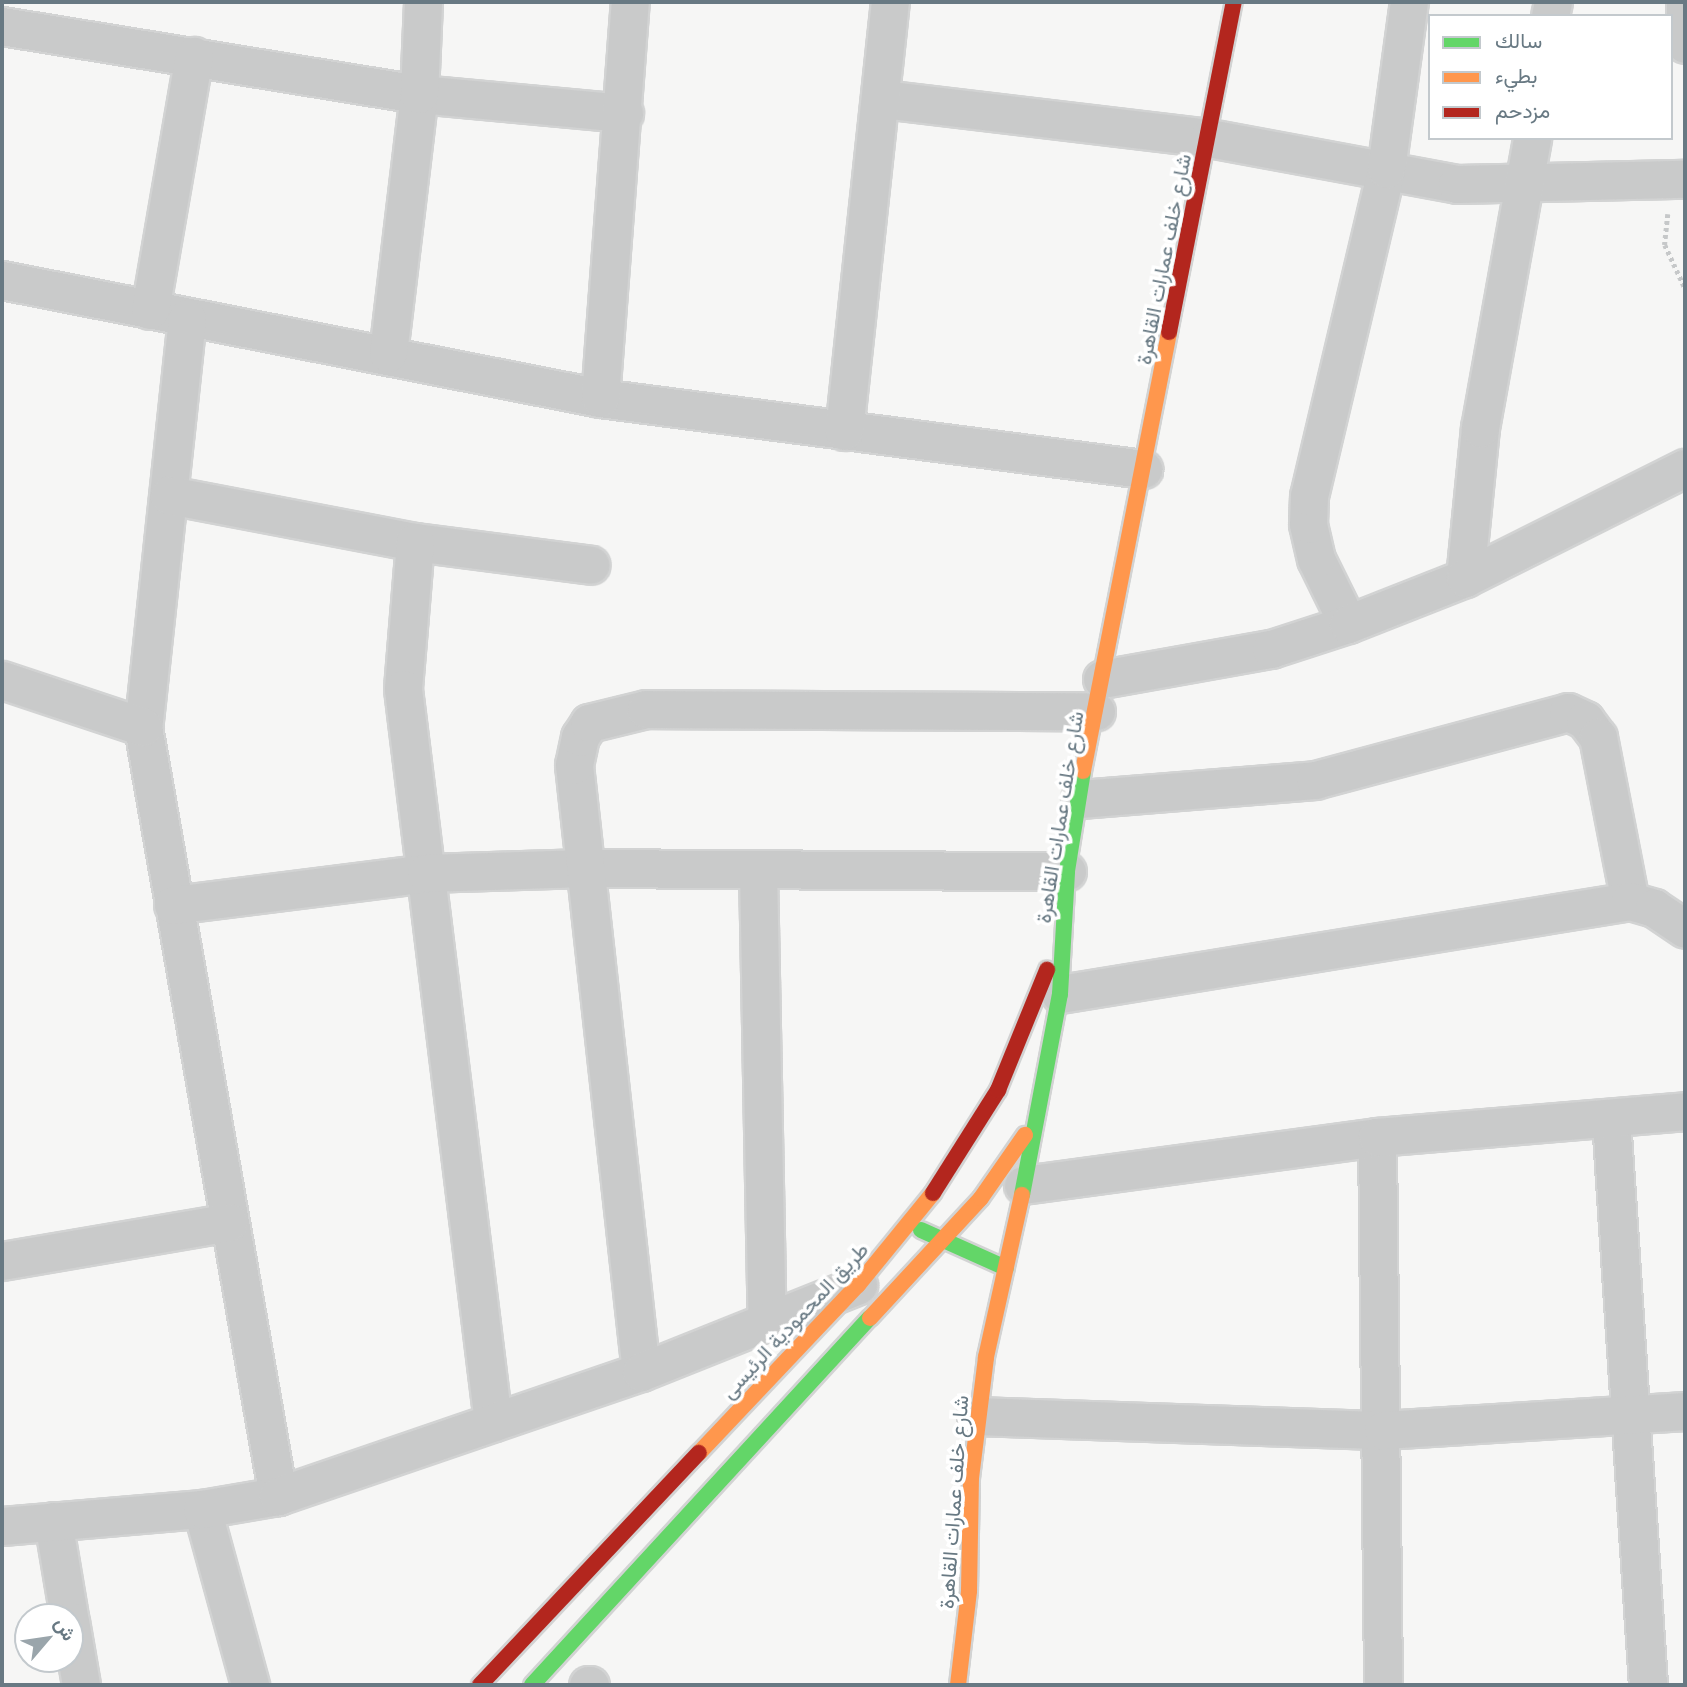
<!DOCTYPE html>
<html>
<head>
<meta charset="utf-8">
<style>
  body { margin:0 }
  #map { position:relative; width:1687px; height:1687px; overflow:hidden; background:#f6f6f5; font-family:"Open Sans",Vazirmatn,sans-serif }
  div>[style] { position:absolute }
  .path>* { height:4.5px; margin-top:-2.25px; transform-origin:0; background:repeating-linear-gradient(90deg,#c6c8c9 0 3.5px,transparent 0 7px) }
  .roads { filter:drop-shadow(2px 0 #d2d3d3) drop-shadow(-2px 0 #d2d3d3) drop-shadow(0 2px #d2d3d3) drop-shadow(0 -2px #d2d3d3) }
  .street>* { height:37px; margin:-18.5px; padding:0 18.5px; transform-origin:18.5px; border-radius:18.5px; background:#c9caca }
  .fast>* { height:16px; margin:-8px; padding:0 8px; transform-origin:8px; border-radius:8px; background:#63d668 }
  .slow>* { height:16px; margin:-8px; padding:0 8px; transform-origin:8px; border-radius:8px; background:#ff974d }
  .jam>* { height:16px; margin:-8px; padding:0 8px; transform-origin:8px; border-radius:8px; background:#b3261e }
  span { translate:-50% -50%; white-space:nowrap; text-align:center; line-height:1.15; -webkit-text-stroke:7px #fff; paint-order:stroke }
  .street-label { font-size:21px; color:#687983 }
  .frame { position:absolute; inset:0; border:4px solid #687983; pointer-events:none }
  .legend { position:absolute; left:1428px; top:14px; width:245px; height:126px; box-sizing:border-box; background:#fff; border:2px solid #c3c9cd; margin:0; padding:9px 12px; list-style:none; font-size:21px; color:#687983 }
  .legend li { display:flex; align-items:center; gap:14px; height:35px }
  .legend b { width:35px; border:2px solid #c3c9cd }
  .north { position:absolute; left:14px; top:1603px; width:70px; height:70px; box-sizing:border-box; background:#fff; border:2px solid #c3c9cd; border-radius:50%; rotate:61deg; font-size:19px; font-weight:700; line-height:28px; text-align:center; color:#687983 }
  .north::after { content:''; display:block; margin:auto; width:24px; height:32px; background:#9aa5ab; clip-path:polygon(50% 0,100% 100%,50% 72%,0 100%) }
</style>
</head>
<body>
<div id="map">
  <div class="path">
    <div style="left:1668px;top:214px;width:31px;rotate:96deg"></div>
    <div style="left:1665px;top:245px;width:47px;rotate:65.1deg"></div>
  </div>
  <div class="roads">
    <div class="street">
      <div style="left:1685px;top:2px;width:42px;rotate:90deg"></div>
      <div style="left:1550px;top:16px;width:14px;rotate:-78deg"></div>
      <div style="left:2px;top:26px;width:423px;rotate:9.3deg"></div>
      <div style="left:419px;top:94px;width:206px;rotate:5.3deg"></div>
      <div style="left:883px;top:99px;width:328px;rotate:6.8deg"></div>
      <div style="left:1209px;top:138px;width:252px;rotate:10.5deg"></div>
      <div style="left:1457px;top:184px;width:228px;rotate:-1.3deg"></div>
      <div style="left:2px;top:280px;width:610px;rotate:11.16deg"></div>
      <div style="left:600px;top:398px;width:548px;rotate:7.45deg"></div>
      <div style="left:150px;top:310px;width:258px;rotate:-80.2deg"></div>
      <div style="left:187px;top:318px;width:411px;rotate:96.1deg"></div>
      <div style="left:143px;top:727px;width:781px;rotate:80.04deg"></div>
      <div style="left:388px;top:353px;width:261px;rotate:-83.2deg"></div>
      <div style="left:419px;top:94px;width:92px;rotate:-87.5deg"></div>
      <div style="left:600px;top:398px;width:397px;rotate:-85.7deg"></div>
      <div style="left:844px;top:431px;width:431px;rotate:-83.9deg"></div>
      <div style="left:169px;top:495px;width:250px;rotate:10.8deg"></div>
      <div style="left:415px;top:542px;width:177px;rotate:7.4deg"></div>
      <div style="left:415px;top:542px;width:147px;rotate:94.7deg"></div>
      <div style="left:403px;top:689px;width:739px;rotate:83deg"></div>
      <div style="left:1465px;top:578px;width:151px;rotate:-84.3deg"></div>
      <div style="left:1480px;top:428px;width:295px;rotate:-79.8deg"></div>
      <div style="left:1348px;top:624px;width:72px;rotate:-116.2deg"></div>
      <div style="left:1316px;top:559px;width:36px;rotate:-103deg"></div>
      <div style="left:1308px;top:524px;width:28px;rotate:-88deg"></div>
      <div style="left:1309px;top:496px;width:336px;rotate:-76.7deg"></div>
      <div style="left:1386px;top:169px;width:169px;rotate:-82.2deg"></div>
      <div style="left:1102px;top:679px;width:172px;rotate:-10.1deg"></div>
      <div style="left:1271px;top:649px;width:81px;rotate:-18deg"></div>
      <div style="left:1348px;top:624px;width:126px;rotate:-21.5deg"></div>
      <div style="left:1465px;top:578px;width:246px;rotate:-26.6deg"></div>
      <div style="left:2px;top:680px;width:149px;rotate:18.4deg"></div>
      <div style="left:1080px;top:799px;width:236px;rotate:-4.6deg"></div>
      <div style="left:1315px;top:780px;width:262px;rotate:-15deg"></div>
      <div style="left:1568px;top:712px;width:19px;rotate:25deg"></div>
      <div style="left:1585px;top:720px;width:21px;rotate:53deg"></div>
      <div style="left:1598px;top:737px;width:167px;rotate:79deg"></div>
      <div style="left:758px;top:870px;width:451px;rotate:88.9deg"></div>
      <div style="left:173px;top:905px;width:255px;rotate:-7.2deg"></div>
      <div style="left:426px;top:873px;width:159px;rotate:-1.8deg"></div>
      <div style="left:585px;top:868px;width:482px;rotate:0.4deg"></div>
      <div style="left:1060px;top:994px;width:578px;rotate:-9.27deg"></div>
      <div style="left:1630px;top:901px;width:25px;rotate:16deg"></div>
      <div style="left:1654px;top:908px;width:37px;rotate:34deg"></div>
      <div style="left:1611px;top:1119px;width:567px;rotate:86.26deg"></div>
      <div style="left:1377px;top:1137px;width:548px;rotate:89.37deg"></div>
      <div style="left:1023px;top:1185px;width:357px;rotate:-7.7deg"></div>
      <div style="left:1377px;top:1137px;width:309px;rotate:-4.8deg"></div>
      <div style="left:2px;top:1261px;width:230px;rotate:-9.7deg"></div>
      <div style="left:641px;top:1372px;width:611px;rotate:-96.3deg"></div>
      <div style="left:574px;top:765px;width:29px;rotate:-78deg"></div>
      <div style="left:580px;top:737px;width:17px;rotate:-57deg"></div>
      <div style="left:589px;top:723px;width:59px;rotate:-13.8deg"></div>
      <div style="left:646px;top:709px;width:450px;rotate:0.3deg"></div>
      <div style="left:976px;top:1416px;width:407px;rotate:2deg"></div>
      <div style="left:1383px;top:1430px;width:303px;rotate:-3.6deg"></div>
      <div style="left:202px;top:1509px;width:182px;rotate:74.7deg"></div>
      <div style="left:53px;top:1521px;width:97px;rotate:80.5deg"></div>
      <div style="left:2px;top:1526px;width:201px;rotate:-4.9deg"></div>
      <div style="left:202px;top:1509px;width:77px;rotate:-9.7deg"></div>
      <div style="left:278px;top:1496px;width:384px;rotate:-18.9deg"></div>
      <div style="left:641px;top:1372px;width:234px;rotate:-21.8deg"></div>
      <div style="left:70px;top:1621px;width:65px;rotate:80.2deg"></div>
      <div style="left:588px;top:1685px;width:2px"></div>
    </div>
    <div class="fast">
      <div style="left:1022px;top:1195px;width:205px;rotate:-79.3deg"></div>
      <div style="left:1060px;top:994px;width:123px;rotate:-86.7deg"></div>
      <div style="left:1067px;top:871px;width:101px;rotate:-80.9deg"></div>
      <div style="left:921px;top:1230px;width:93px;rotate:24.1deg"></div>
      <div style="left:532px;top:1685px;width:499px;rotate:-47.4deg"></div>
    </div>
    <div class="slow">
      <div style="left:1083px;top:771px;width:447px;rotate:-78.9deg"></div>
      <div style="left:870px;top:1318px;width:163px;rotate:-47.2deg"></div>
      <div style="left:981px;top:1198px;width:77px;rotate:-55.1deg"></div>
      <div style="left:699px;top:1453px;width:231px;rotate:-46.6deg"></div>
      <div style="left:858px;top:1285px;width:119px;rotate:-50.8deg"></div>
      <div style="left:958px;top:1685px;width:95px;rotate:-83.3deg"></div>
      <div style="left:969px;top:1591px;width:113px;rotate:-89deg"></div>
      <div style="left:971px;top:1478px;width:122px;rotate:-82.9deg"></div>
      <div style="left:986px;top:1357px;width:166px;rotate:-77.5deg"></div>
    </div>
    <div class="jam">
      <div style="left:1169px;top:332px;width:336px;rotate:-78.9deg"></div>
      <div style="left:933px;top:1193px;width:122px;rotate:-57.7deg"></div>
      <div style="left:998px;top:1090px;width:130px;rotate:-67.8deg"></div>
      <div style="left:480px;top:1685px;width:319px;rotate:-46.7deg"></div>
    </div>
  </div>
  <div class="street-label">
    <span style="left:1163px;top:259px;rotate:-79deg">شارع خلف عمارات القاهرة</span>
    <span style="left:1059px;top:817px;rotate:-81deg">شارع خلف عمارات القاهرة</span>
    <span style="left:794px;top:1320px;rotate:-47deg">طريق المحمودية الرئيسى</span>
    <span style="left:953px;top:1502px;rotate:-86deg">شارع خلف عمارات القاهرة</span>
  </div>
  <div class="frame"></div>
  <ul class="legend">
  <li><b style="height:9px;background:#63d668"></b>سالك</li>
  <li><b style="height:9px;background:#ff974d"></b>بطيء</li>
  <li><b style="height:9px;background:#b3261e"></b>مزدحم</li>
  </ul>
  <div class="north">ش</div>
</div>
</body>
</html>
